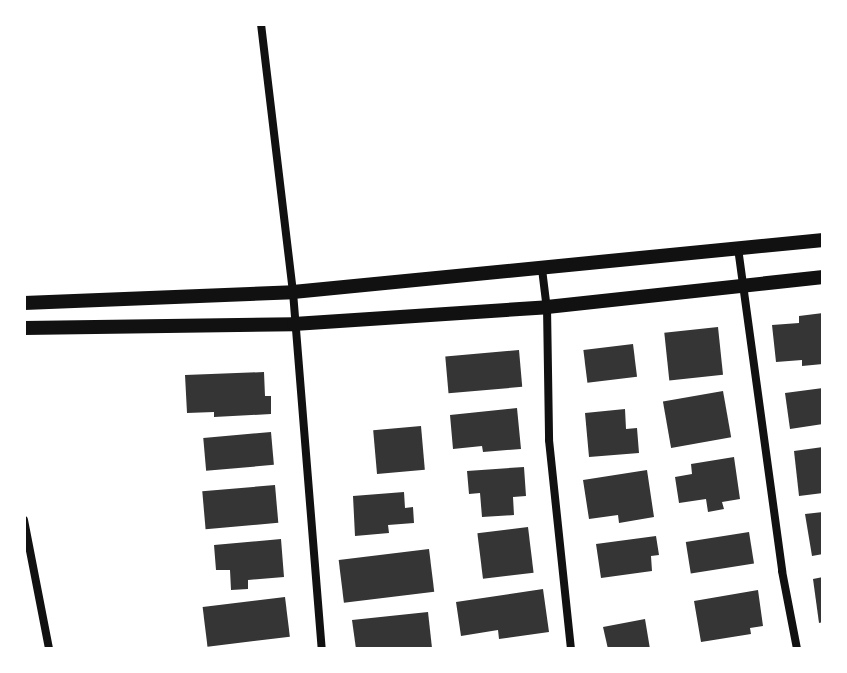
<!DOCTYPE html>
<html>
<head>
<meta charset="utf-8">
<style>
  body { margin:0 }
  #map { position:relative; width:847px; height:673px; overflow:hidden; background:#fff; font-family:Inter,sans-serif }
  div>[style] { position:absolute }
  .building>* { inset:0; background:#353535; transform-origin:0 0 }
  .minor>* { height:8px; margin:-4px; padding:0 4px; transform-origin:4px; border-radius:4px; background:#111 }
  .tertiary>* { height:14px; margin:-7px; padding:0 7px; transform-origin:7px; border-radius:7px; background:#111 }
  span { translate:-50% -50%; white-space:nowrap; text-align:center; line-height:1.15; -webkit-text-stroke:6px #fff; paint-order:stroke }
  .frame { position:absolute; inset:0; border:26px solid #fff; pointer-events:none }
</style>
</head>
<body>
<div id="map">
  <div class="building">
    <div style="clip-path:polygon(823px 313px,823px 364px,802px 366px,802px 360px,776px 362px,772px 325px,799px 323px,799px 316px)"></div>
    <div style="left:718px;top:327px;width:48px;height:54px;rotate:84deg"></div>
    <div style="left:633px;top:344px;width:33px;height:50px;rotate:83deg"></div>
    <div style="left:519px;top:350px;width:37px;height:74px;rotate:85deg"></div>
    <div style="clip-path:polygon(264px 372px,265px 396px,271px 396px,271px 414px,214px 417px,214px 412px,187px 413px,185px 375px)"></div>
    <div style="clip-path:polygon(823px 388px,823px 424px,790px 429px,785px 393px)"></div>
    <div style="left:723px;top:391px;width:47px;height:61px;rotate:80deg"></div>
    <div style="clip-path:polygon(517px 408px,521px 449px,483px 452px,482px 446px,453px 449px,450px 415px)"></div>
    <div style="clip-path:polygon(625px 409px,626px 429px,637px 428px,639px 453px,589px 457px,585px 413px)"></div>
    <div style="left:421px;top:426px;width:44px;height:48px;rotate:85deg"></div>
    <div style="left:271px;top:432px;width:33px;height:68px;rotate:85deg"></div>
    <div style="clip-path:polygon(823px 447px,823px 493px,799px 496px,794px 451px)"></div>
    <div style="clip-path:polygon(734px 457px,740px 499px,722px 502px,724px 509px,708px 512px,706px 499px,679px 503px,675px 477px,692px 474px,691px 464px)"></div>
    <div style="clip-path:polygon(524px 467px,526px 496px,513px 497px,514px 515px,482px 517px,480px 493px,469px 494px,467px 471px)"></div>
    <div style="clip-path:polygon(647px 470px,654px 517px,619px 523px,618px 515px,589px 519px,583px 480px)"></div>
    <div style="left:275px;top:485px;width:38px;height:73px;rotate:85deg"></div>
    <div style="clip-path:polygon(404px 492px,405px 508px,413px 507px,414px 523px,388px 525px,389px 533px,355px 536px,353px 496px)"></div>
    <div style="clip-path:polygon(823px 512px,823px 554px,812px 556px,805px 514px)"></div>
    <div style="left:528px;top:527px;width:46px;height:51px;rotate:83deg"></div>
    <div style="left:749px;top:532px;width:32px;height:64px;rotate:81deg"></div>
    <div style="clip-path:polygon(656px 536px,659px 555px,651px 556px,652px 571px,601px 578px,596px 544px)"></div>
    <div style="clip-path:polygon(281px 539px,284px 577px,248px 580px,248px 589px,231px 590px,230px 570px,216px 570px,214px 545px)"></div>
    <div style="left:429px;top:549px;width:43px;height:91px;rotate:83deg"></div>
    <div style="clip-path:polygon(823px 577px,823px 622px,819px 623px,813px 579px)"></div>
    <div style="clip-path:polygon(543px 589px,549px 632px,499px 639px,498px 630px,461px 636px,456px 602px)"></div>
    <div style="clip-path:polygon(758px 590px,763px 626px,750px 628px,751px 634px,701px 642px,694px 601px)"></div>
    <div style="left:285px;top:597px;width:40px;height:83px;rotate:83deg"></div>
    <div style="clip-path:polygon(428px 612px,432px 648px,356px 649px,352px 620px)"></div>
    <div style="clip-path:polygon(645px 619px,650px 649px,608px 649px,603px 627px)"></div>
  </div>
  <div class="minor">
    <div style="left:261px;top:24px;width:270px;rotate:83.2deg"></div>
    <div style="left:293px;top:292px;width:358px;rotate:85.4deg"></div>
    <div style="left:738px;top:248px;width:326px;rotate:82.2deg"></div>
    <div style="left:782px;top:571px;width:79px;rotate:79.1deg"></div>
    <div style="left:542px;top:269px;width:38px;rotate:83deg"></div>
    <div style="left:547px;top:307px;width:133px;rotate:89.1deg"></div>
    <div style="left:549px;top:440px;width:210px;rotate:84deg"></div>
    <div style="left:24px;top:520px;width:131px;rotate:79deg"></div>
  </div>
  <div class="tertiary">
    <div style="left:24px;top:303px;width:269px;rotate:-2.3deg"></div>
    <div style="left:293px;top:292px;width:533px;rotate:-5.6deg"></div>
    <div style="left:24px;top:328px;width:270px;rotate:-0.8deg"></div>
    <div style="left:294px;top:324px;width:254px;rotate:-3.8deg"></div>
    <div style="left:547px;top:307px;width:278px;rotate:-6.2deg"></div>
  </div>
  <div class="frame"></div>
</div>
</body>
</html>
